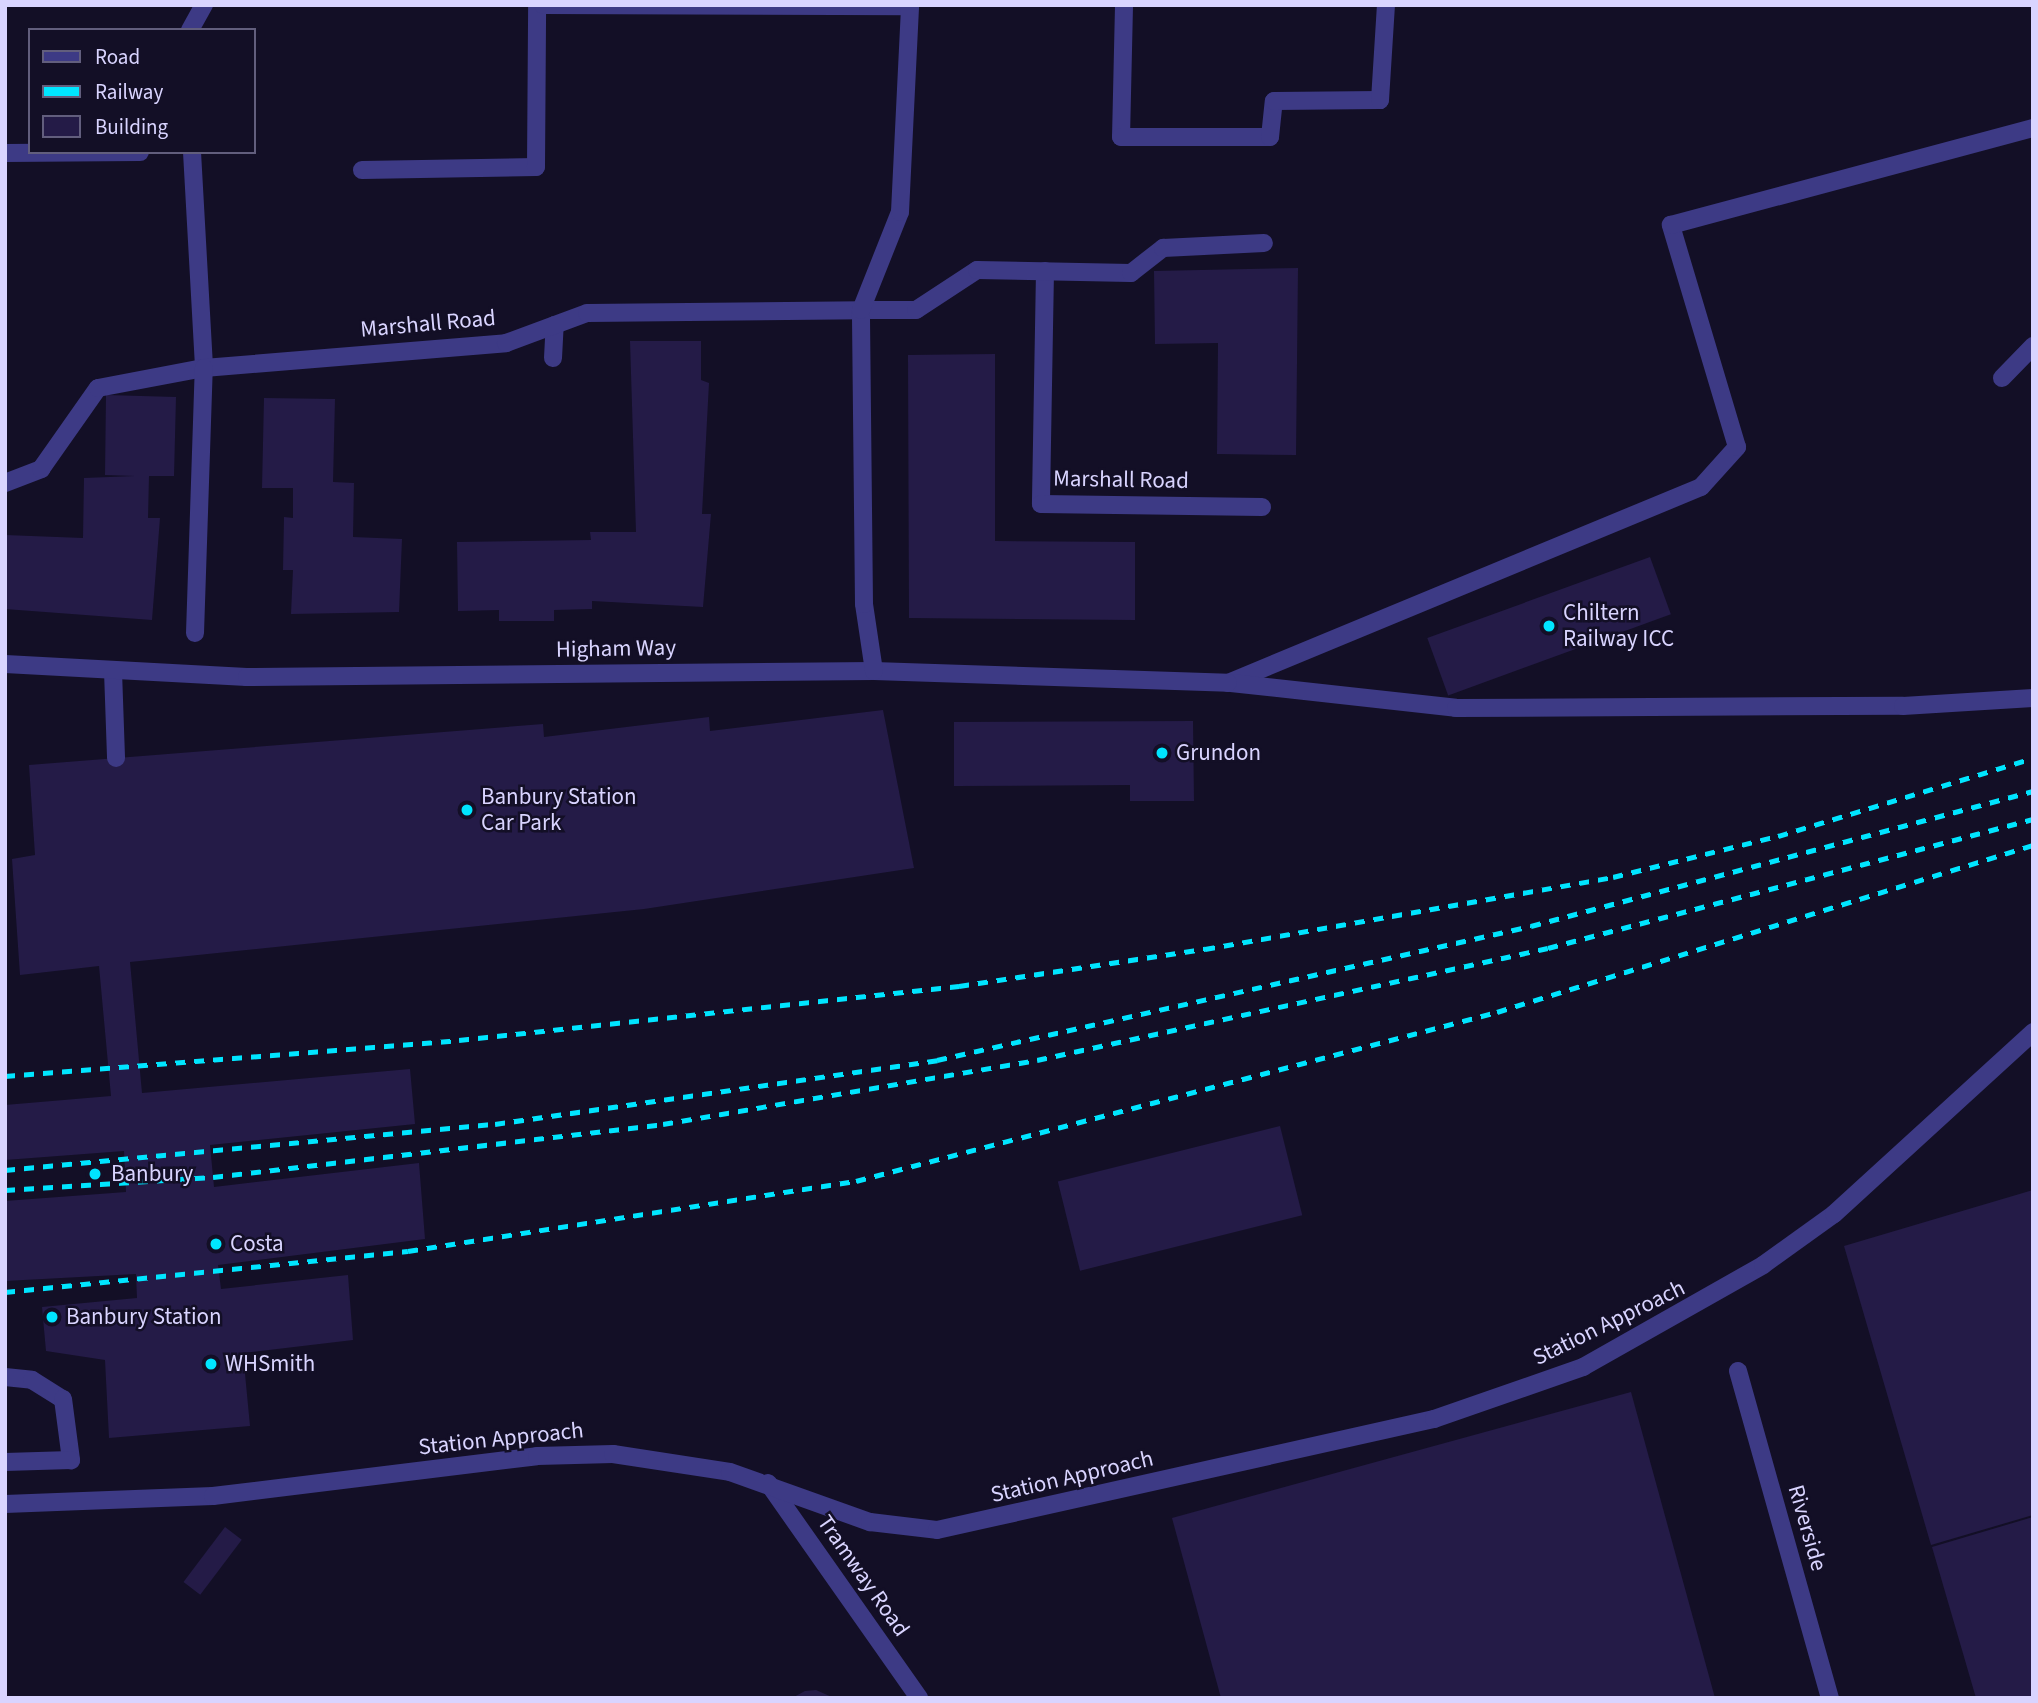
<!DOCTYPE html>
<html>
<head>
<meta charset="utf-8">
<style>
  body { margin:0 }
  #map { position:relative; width:2038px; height:1703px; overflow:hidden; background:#130f26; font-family:"Source Sans 3",sans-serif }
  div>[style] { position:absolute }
  .building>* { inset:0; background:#241b47; transform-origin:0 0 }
  .service>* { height:18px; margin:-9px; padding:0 9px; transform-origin:9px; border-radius:9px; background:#3d3a85 }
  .minor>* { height:18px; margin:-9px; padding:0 9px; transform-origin:9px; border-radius:9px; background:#3d3a85 }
  .rail>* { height:5px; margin-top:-2.5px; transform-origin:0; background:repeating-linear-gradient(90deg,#00e5ff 0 10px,transparent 0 19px) }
  .dots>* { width:19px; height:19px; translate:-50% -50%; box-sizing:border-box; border:4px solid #130f26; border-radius:50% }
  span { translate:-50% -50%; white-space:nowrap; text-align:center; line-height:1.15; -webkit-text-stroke:5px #130f26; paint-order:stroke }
  .street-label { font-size:23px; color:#d9d4ff }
  .poi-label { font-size:23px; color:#d9d4ff }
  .left { translate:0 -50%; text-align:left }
  .frame { position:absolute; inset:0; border:7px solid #d9d4ff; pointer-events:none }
  .legend { position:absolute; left:28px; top:28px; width:228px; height:126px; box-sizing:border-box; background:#130f26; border:2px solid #625e7d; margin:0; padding:9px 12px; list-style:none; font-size:21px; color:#d9d4ff }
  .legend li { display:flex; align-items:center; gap:14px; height:35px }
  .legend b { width:35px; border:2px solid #625e7d }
</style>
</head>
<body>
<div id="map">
  <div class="building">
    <div style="clip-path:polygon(1298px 268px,1296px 455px,1217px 454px,1218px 343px,1155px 344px,1154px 271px)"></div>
    <div style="clip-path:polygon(630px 341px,701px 341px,701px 380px,709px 383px,702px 514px,711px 514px,703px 607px,592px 601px,592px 609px,554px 610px,554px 621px,499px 621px,499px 610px,458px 611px,457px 542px,591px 540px,590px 532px,636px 532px)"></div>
    <div style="clip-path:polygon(995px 354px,995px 541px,1135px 542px,1135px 620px,909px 618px,908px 355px)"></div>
    <div style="clip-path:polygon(106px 395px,176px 397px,174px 476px,149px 476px,148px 518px,160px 518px,152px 620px,5px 609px,5px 535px,83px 538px,84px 478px,135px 476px,105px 475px)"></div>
    <div style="clip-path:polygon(264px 398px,335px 399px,333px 482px,354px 483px,353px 537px,402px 539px,399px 612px,291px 614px,293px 570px,283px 570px,284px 517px,293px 518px,293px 488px,262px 488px)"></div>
    <div style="left:1650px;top:557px;width:61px;height:237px;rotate:70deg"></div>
    <div style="clip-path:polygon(883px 710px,914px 868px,644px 909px,130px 962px,142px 1093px,410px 1069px,415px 1124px,210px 1145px,214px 1187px,419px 1163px,425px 1239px,218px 1265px,221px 1289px,348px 1275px,353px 1340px,243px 1353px,250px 1426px,109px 1438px,105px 1360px,46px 1351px,42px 1307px,137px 1298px,136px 1274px,5px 1281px,5px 1201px,126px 1192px,124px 1151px,5px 1160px,5px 1105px,111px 1096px,99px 966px,20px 975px,12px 859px,35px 855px,29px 765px,543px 724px,544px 737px,709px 717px,710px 731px)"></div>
    <div style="clip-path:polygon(1193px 721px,1194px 801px,1130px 801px,1130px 785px,954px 786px,954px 722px)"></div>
    <div style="left:1280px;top:1126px;width:92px;height:229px;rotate:76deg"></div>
    <div style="clip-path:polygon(2033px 1190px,2033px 1515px,1931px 1545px,1844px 1246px)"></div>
    <div style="clip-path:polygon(1631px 1392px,1715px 1698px,1221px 1698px,1172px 1518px)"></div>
    <div style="clip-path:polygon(2033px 1517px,2033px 1698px,1976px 1698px,1932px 1547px)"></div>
    <div style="left:225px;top:1527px;width:21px;height:69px;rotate:37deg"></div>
    <div style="clip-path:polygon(816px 1690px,834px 1698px,792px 1698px,805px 1691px)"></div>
  </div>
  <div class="service">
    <div style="left:1124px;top:6px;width:131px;rotate:91.3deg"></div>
    <div style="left:1121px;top:137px;width:149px"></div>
    <div style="left:1270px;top:137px;width:36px;rotate:-84deg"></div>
    <div style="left:1274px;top:101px;width:106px;rotate:-0.5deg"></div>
    <div style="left:1380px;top:100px;width:95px;rotate:-86.4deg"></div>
    <div style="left:192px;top:152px;width:216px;rotate:86.8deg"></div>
    <div style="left:362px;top:170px;width:174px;rotate:-1deg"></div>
    <div style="left:536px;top:167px;width:162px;rotate:-89.6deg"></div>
    <div style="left:1045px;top:271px;width:233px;rotate:91deg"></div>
    <div style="left:1041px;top:504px;width:221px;rotate:0.8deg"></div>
    <div style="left:861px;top:310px;width:55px"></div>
    <div style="left:916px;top:310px;width:73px;rotate:-33.3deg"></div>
    <div style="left:977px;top:270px;width:154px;rotate:1.1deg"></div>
    <div style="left:1131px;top:273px;width:41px;rotate:-38deg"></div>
    <div style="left:1163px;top:248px;width:101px;rotate:-2.8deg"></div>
    <div style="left:553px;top:358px;width:33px;rotate:-87deg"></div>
    <div style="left:2002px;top:378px;width:45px;rotate:-45.9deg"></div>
    <div style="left:113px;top:671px;width:87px;rotate:88deg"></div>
    <div style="left:1228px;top:683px;width:512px;rotate:-22.51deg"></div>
    <div style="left:1701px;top:487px;width:54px;rotate:-48deg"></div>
    <div style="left:1737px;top:447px;width:232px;rotate:-106.6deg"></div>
    <div style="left:1671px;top:225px;width:375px;rotate:-15deg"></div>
    <div style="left:1231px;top:683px;width:226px;rotate:6.3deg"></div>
    <div style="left:1456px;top:708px;width:447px;rotate:-0.3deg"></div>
    <div style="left:1903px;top:706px;width:130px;rotate:-3.5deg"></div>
    <div style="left:1738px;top:1371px;width:340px;rotate:74.3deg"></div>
  </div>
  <div class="minor">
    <div style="left:543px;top:5px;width:367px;rotate:0.2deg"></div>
    <div style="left:190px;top:30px;width:29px;rotate:-61deg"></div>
    <div style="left:5px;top:153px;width:135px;rotate:-0.4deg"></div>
    <div style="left:5px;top:483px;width:39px;rotate:-21deg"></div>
    <div style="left:41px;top:469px;width:99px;rotate:-54.9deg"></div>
    <div style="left:98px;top:388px;width:108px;rotate:-10.7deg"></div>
    <div style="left:204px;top:368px;width:303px;rotate:-4.7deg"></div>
    <div style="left:506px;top:343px;width:86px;rotate:-20.3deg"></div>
    <div style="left:587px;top:313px;width:274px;rotate:-0.6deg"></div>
    <div style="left:195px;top:633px;width:265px;rotate:-88.1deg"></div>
    <div style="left:5px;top:664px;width:242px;rotate:3.1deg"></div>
    <div style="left:247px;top:677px;width:627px;rotate:-0.55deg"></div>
    <div style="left:874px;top:671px;width:354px;rotate:1.9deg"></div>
    <div style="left:874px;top:671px;width:68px;rotate:-98.5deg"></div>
    <div style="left:864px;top:604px;width:294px;rotate:-90.6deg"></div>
    <div style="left:861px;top:310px;width:105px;rotate:-68.3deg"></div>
    <div style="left:900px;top:212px;width:207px;rotate:-87.2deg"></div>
    <div style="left:5px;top:1377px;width:27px;rotate:6deg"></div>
    <div style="left:32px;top:1380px;width:36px;rotate:32deg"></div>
    <div style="left:63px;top:1399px;width:62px;rotate:82.5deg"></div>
    <div style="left:71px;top:1460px;width:66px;rotate:178.3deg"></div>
    <div style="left:768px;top:1483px;width:263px;rotate:54.9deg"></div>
    <div style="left:5px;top:1504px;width:208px;rotate:-2.2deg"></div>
    <div style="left:213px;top:1496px;width:326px;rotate:-7deg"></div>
    <div style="left:537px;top:1456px;width:76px;rotate:-1.5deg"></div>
    <div style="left:613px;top:1454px;width:118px;rotate:8.7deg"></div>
    <div style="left:730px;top:1472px;width:149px;rotate:19.7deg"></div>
    <div style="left:870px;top:1522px;width:67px;rotate:6.8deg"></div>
    <div style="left:937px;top:1530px;width:509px;rotate:-12.59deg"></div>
    <div style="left:1434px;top:1419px;width:158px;rotate:-19.2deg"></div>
    <div style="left:1583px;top:1367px;width:207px;rotate:-29.5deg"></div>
    <div style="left:1763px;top:1265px;width:87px;rotate:-35.7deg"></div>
    <div style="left:1834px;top:1214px;width:270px;rotate:-42.4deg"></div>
  </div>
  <div class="rail">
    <div style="left:5px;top:1076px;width:455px;rotate:-4.5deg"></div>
    <div style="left:459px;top:1040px;width:503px;rotate:-6.16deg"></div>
    <div style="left:959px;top:986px;width:249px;rotate:-8.6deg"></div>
    <div style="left:1205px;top:949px;width:414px;rotate:-10deg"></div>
    <div style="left:1613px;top:877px;width:170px;rotate:-14deg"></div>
    <div style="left:1778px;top:836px;width:267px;rotate:-17deg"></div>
    <div style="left:5px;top:1170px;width:492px;rotate:-5.4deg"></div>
    <div style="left:495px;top:1124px;width:447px;rotate:-8.2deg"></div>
    <div style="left:937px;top:1060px;width:609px;rotate:-12.71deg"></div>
    <div style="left:1531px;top:926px;width:520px;rotate:-15.05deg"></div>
    <div style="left:5px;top:1190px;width:208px;rotate:-3.6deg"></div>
    <div style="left:213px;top:1177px;width:453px;rotate:-6.7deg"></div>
    <div style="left:663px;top:1124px;width:379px;rotate:-9.7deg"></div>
    <div style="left:1037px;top:1060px;width:523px;rotate:-12.36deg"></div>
    <div style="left:1548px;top:948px;width:502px;rotate:-14.89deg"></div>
    <div style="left:5px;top:1292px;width:405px;rotate:-5.8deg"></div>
    <div style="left:408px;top:1251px;width:453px;rotate:-8.9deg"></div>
    <div style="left:856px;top:1181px;width:663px;rotate:-14.77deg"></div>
    <div style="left:1497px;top:1012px;width:561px;rotate:-17.31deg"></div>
  </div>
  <div class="dots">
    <div style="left:1549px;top:626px;background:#00e5ff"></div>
    <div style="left:1162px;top:753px;background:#00e5ff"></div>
    <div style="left:467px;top:810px;background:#00e5ff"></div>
    <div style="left:95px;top:1174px;background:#00e5ff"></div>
    <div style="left:216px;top:1244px;background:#00e5ff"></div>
    <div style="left:52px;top:1317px;background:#00e5ff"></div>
    <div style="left:211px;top:1364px;background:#00e5ff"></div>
  </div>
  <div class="street-label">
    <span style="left:428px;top:324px;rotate:-5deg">Marshall Road</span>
    <span style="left:1121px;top:480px;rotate:1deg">Marshall Road</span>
    <span style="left:616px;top:649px;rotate:-1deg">Higham Way</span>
    <span style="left:1609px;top:1323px;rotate:-26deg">Station Approach</span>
    <span style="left:501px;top:1439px;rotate:-6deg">Station Approach</span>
    <span style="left:1072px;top:1477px;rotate:-13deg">Station Approach</span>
    <span style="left:1807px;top:1528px;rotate:74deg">Riverside</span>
    <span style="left:863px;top:1576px;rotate:55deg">Tramway Road</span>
  </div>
  <div class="poi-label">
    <span class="left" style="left:1563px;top:626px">Chiltern<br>Railway ICC</span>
    <span class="left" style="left:1176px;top:753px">Grundon</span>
    <span class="left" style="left:481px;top:810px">Banbury Station<br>Car Park</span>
    <span class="left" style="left:111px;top:1174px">Banbury</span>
    <span class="left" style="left:230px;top:1244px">Costa</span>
    <span class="left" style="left:66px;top:1317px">Banbury Station</span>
    <span class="left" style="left:225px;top:1364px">WHSmith</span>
  </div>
  <div class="frame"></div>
  <ul class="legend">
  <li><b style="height:9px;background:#3d3a85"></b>Road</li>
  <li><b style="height:9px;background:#00e5ff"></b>Railway</li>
  <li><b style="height:19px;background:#241b47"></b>Building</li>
  </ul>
</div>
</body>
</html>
